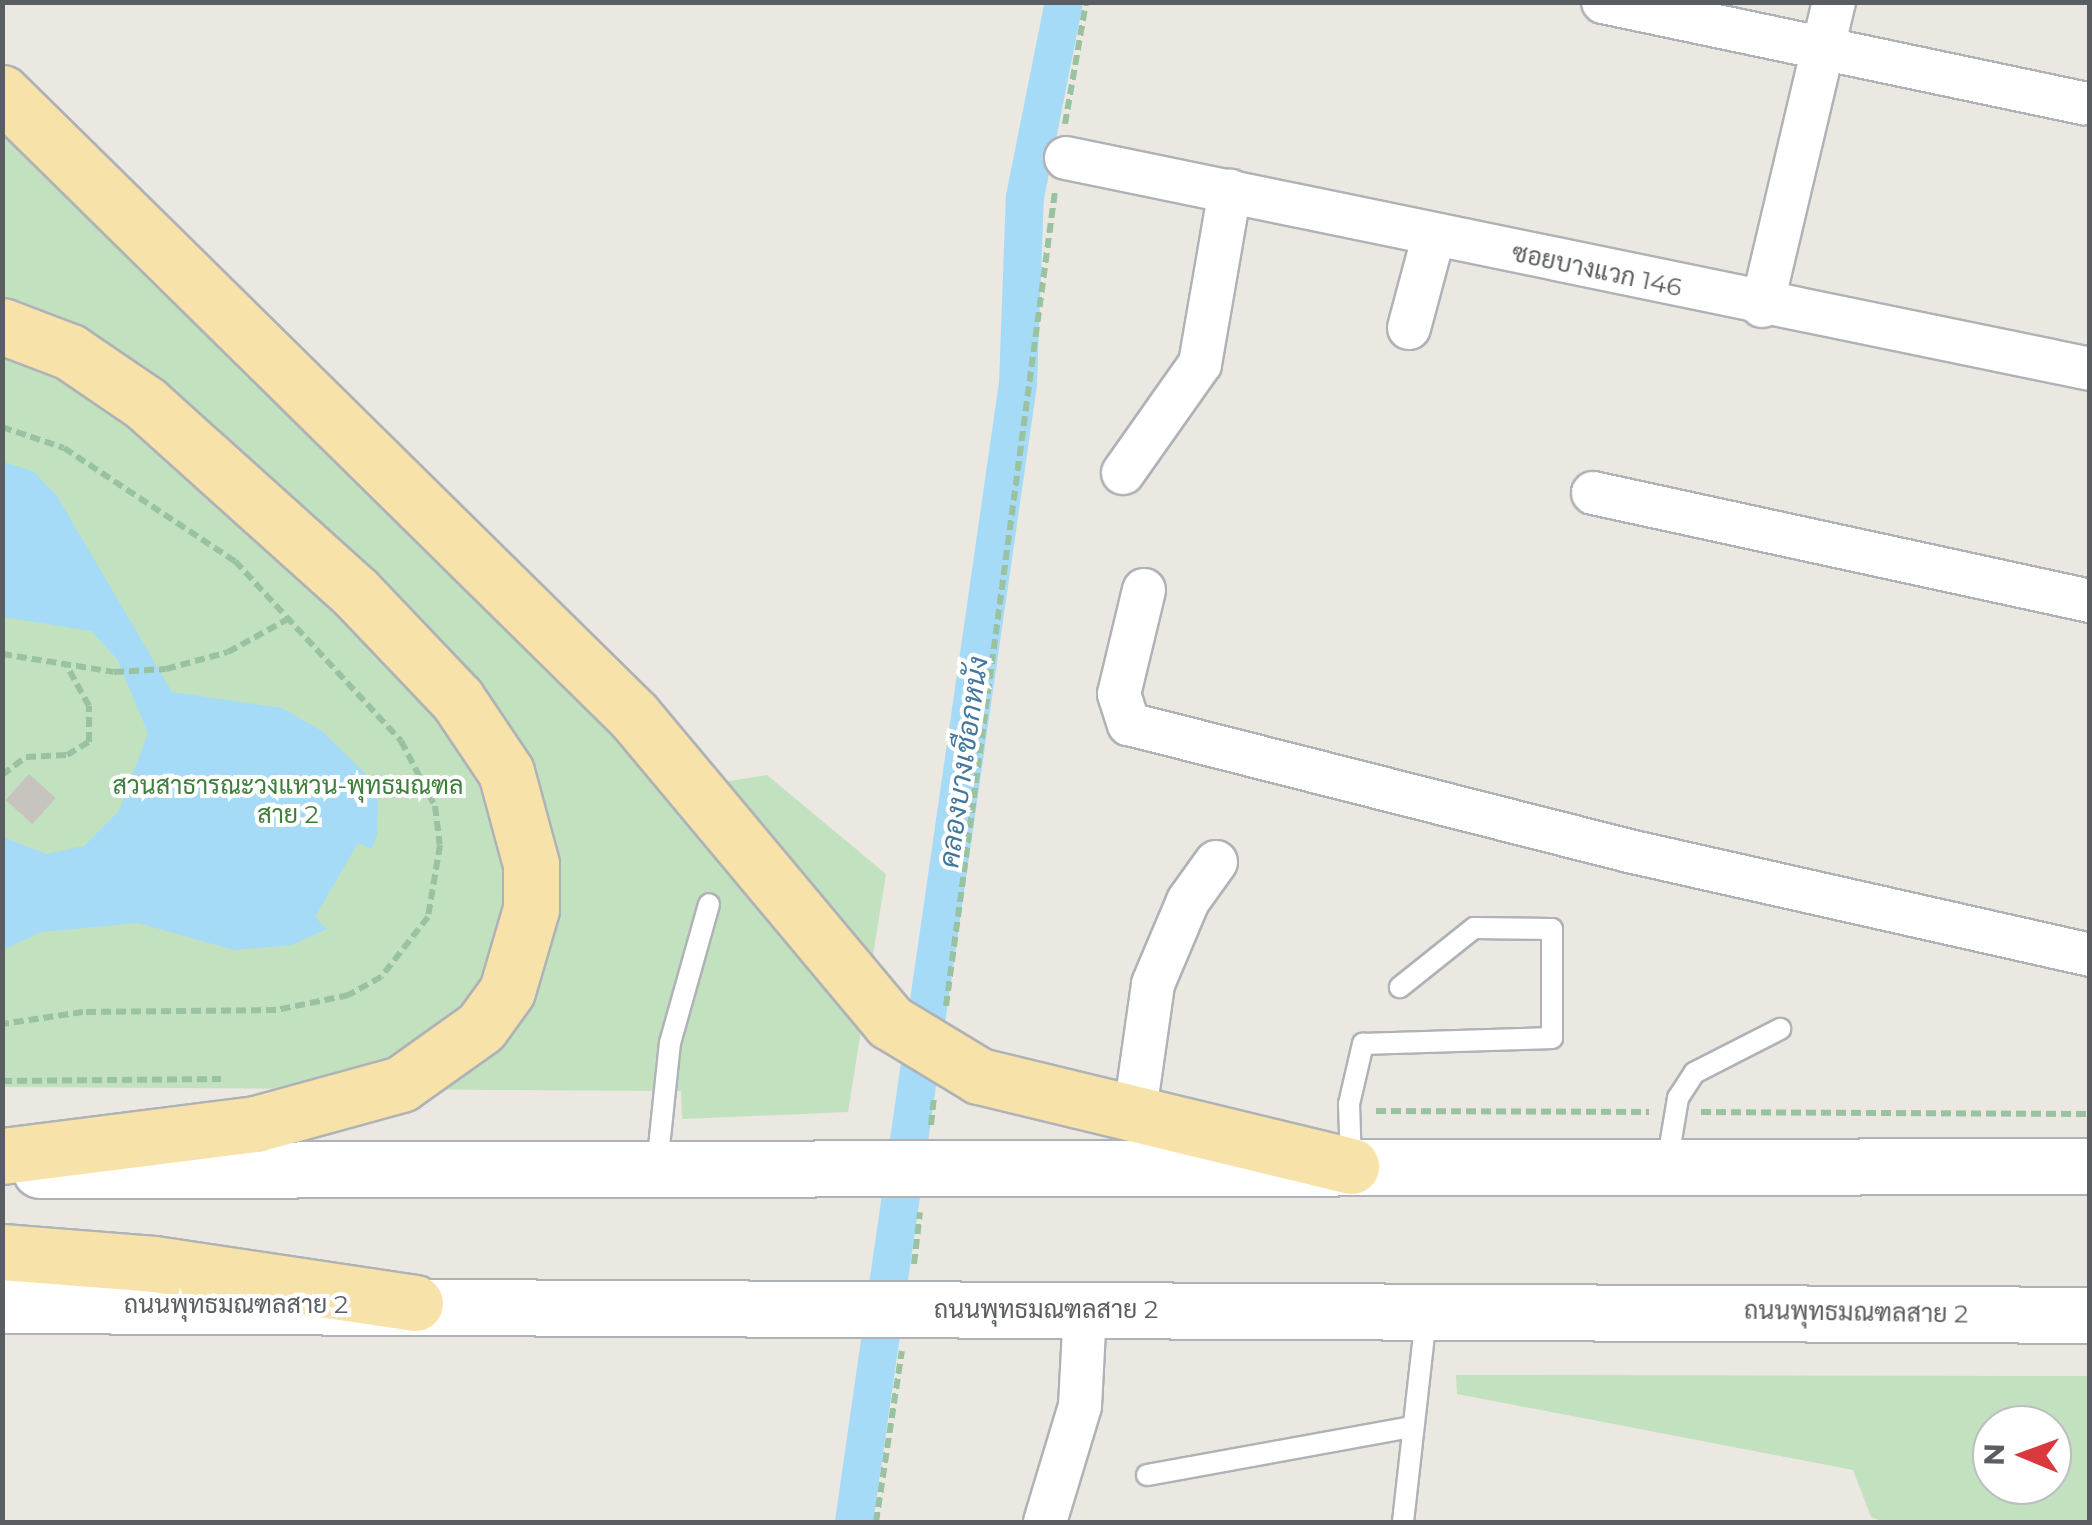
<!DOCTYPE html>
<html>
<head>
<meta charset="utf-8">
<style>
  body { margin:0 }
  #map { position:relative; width:2092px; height:1525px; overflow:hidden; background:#ebe8e1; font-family:Montserrat,Sarabun,sans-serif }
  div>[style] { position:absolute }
  .green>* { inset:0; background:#c2e1bf }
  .water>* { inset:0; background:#a5dbf7 }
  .canal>* { height:38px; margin:-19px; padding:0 19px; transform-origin:19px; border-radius:19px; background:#a5dbf7 }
  .building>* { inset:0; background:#c7c3be; transform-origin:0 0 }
  .path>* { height:6px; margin-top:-3px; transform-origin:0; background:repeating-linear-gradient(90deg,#99c2a1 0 10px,transparent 0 15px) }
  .roads { filter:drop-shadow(2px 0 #afb2b6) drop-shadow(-2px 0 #afb2b6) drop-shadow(0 2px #afb2b6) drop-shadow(0 -2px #afb2b6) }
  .lane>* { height:20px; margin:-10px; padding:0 10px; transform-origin:10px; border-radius:10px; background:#fff }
  .street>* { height:42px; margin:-21px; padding:0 21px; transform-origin:21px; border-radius:21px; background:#fff }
  .secondary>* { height:55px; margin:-27.5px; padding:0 27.5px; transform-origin:27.5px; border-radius:27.5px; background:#fff }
  .primary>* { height:55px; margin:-27.5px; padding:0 27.5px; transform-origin:27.5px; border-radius:27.5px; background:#f7e3aa }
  span { translate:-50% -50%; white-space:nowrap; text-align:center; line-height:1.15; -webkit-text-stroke:8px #fff; paint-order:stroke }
  .street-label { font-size:25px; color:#5a5d61 }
  .park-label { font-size:25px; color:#3e7e3b }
  .water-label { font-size:28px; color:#42789e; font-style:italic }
  .frame { position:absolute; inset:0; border:5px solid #5a5d61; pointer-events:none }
  .north { position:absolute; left:1972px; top:1405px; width:100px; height:100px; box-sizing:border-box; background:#fff; border:2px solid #bdbec0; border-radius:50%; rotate:271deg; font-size:28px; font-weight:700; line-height:40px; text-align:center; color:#5a5d61 }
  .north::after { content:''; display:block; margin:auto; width:35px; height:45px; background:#d9393c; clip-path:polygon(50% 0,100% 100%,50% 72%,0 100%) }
</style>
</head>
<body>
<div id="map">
  <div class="green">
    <div style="clip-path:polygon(2px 131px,686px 788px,767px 775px,886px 874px,848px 1112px,682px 1119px,681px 1091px,3px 1087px)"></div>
    <div style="clip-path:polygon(evenodd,1456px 1375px,2089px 1376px,2089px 1522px,1885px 1522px,1871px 1517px,1853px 1470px,1457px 1394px,1456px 1375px,1992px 1425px,2052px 1425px,2052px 1485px,1992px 1485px,1992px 1425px)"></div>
  </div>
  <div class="water">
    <div style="clip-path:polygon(3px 462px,33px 471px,57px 496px,172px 692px,282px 708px,322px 731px,366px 774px,378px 803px,377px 835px,372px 849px,358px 843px,315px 917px,327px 929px,292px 945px,234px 950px,138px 923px,41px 932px,3px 950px,3px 837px,47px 854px,84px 846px,119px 811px,148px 733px,117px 659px,91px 631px,3px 617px)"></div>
  </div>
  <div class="canal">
    <div style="left:854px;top:1522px;width:1150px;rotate:-81.8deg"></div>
    <div style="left:1018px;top:384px;width:187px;rotate:-87.9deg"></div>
    <div style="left:1025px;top:197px;width:199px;rotate:-78.7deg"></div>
  </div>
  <div class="building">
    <div style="left:29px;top:774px;width:36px;height:35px;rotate:42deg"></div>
  </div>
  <div class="path">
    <div style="left:1065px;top:124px;width:124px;rotate:-80.2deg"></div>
    <div style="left:2px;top:427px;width:65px;rotate:18.7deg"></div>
    <div style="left:64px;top:448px;width:205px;rotate:33.5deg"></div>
    <div style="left:235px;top:561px;width:245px;rotate:47.3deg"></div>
    <div style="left:401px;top:741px;width:73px;rotate:62.4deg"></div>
    <div style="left:435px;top:806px;width:39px;rotate:83deg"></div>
    <div style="left:440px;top:845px;width:73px;rotate:99.5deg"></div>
    <div style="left:428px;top:917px;width:76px;rotate:128.1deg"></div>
    <div style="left:381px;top:977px;width:37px;rotate:151deg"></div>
    <div style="left:349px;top:995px;width:75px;rotate:168.4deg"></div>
    <div style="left:276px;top:1010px;width:193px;rotate:179.4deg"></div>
    <div style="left:83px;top:1012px;width:82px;rotate:171.6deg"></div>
    <div style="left:2px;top:654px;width:113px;rotate:9.1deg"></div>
    <div style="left:114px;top:672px;width:52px;rotate:-3.3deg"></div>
    <div style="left:166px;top:669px;width:64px;rotate:-15.3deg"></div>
    <div style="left:228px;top:652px;width:68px;rotate:-28.8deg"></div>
    <div style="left:2px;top:775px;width:30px;rotate:-37deg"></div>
    <div style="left:26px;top:757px;width:41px;rotate:-2.8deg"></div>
    <div style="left:67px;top:755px;width:26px;rotate:-31deg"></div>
    <div style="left:89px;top:742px;width:36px;rotate:-90deg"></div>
    <div style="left:89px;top:706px;width:46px;rotate:-118.8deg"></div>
    <div style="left:946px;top:1006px;width:822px;rotate:-82.38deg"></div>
    <div style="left:2px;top:1081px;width:219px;rotate:-0.5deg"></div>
    <div style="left:1376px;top:1111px;width:273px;rotate:0.2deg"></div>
    <div style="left:1701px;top:1112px;width:389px;rotate:0.3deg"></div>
    <div style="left:931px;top:1125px;width:27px;rotate:-84deg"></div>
    <div style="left:914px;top:1264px;width:52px;rotate:-83.4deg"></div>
    <div style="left:876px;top:1522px;width:173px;rotate:-81.4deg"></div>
  </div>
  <div class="roads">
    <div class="lane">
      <div style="left:1351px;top:1164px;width:60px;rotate:-91.9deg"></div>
      <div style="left:1349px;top:1104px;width:62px;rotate:-76.9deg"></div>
      <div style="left:1363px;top:1044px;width:189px;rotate:-1.8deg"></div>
      <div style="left:1552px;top:1038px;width:109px;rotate:-90deg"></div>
      <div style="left:1552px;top:929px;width:78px;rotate:-179.3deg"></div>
      <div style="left:1474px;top:928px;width:95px;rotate:141.4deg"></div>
      <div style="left:1667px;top:1164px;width:67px;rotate:-80.5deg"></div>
      <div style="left:1678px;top:1098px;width:30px;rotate:-57deg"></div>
      <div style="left:1694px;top:1073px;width:97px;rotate:-27.1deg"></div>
      <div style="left:657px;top:1166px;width:124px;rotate:-84deg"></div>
      <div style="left:670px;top:1043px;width:144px;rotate:-74.3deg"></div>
      <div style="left:1147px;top:1475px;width:267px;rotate:-10.3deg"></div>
      <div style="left:1403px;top:1522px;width:207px;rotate:-83.6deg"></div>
    </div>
    <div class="street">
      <div style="left:1603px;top:2px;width:491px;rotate:11.9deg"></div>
      <div style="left:1066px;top:158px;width:1046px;rotate:11.64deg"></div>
      <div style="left:1762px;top:306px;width:312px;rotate:-76.7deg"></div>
      <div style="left:1409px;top:328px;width:96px;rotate:-75deg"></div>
      <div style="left:1123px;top:473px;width:133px;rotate:-54.8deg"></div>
      <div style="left:1200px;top:364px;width:176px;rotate:-80.2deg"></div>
      <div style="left:1593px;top:493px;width:509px;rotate:12.26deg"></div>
      <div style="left:1144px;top:590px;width:107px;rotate:103.5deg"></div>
      <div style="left:1119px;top:694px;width:32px;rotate:72deg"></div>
      <div style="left:1129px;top:724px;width:516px;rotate:14.25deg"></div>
      <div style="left:1629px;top:851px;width:473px;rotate:12.7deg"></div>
      <div style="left:1134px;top:1118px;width:135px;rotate:-81.9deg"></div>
      <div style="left:1153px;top:984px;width:90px;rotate:-67.1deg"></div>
      <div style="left:1188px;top:901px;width:48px;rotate:-54.3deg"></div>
      <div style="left:1045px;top:1522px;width:121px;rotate:-73.2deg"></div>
      <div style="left:1080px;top:1406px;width:97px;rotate:-87deg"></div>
    </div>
    <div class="secondary">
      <div style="left:40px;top:1170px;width:2050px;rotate:-0.11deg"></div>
      <div style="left:2px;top:1305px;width:2088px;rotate:0.27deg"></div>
    </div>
    <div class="primary">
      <div style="left:2px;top:93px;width:887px;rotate:44.59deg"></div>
      <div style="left:634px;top:716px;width:399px;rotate:50.1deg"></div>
      <div style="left:890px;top:1022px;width:104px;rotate:31.2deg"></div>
      <div style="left:979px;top:1076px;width:383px;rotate:13.6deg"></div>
      <div style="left:2px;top:326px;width:73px;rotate:20.9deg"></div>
      <div style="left:70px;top:352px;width:91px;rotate:34.2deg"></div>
      <div style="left:145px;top:403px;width:283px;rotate:42deg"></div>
      <div style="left:355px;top:592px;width:148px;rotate:46.4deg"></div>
      <div style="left:457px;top:699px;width:88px;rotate:56.1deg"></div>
      <div style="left:506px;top:772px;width:95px;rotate:74.8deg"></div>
      <div style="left:531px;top:864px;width:45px;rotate:90deg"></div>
      <div style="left:531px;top:909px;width:85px;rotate:106.3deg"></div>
      <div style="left:507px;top:991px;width:44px;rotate:125.8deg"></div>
      <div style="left:481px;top:1027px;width:98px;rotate:144.5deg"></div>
      <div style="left:401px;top:1084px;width:150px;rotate:164.6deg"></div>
      <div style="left:256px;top:1124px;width:256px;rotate:172.8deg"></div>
      <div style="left:2px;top:1252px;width:152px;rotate:4.5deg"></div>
      <div style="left:154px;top:1264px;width:264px;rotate:8.5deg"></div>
    </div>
  </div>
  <div class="street-label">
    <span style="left:1597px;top:270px;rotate:12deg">ซอยบางแวก 146</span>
    <span style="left:236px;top:1304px">ถนนพุทธมณฑลสาย 2</span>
    <span style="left:1046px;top:1309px">ถนนพุทธมณฑลสาย 2</span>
    <span style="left:1856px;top:1312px;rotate:1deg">ถนนพุทธมณฑลสาย 2</span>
  </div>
  <div class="park-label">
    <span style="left:288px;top:800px">สวนสาธารณะวงแหวน-พุทธมณฑล<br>สาย 2</span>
  </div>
  <div class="water-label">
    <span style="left:963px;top:762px;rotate:-82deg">คลองบางเชือกหนัง</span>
  </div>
  <div class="frame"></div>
  <div class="north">N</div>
</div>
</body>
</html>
